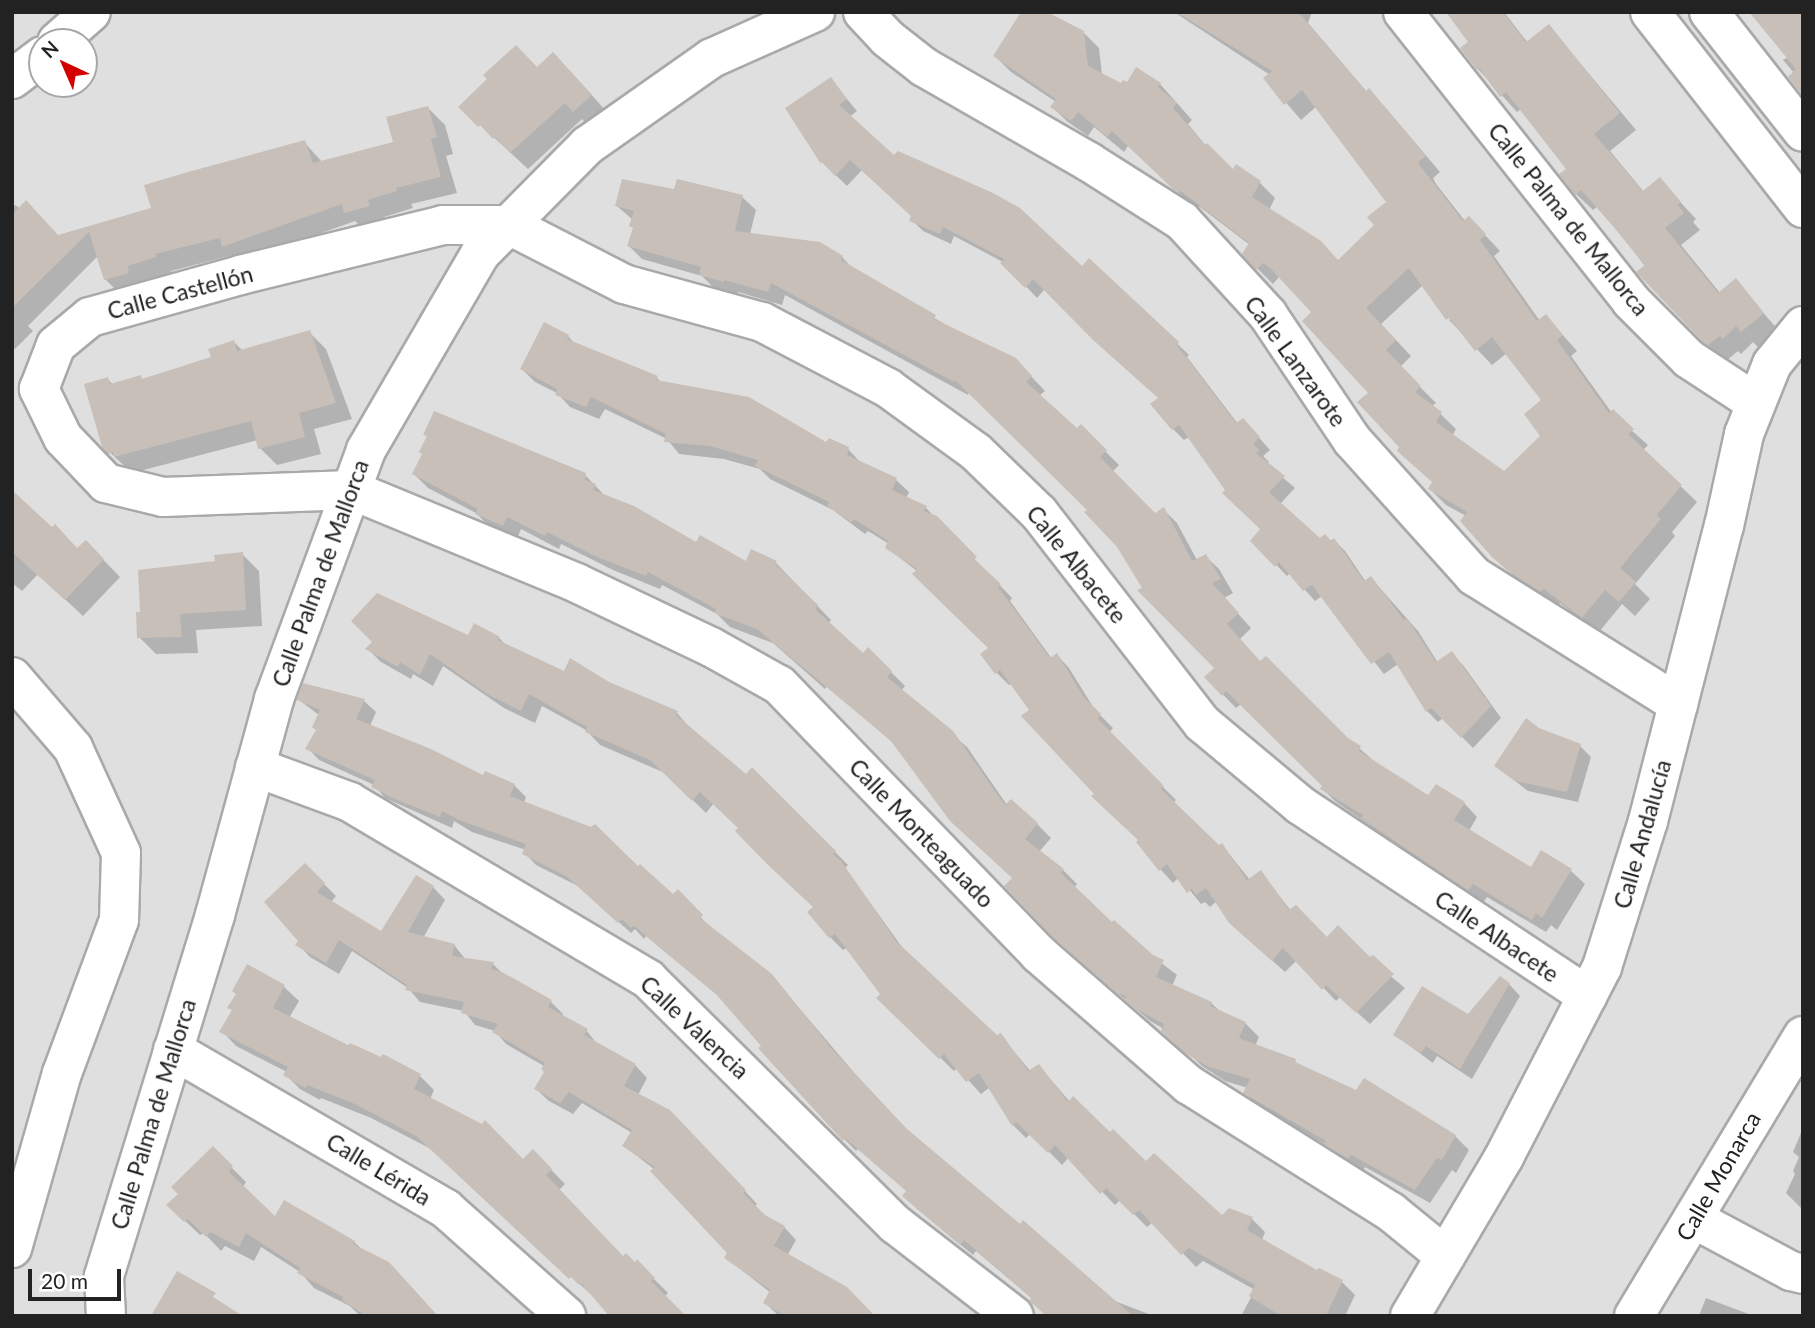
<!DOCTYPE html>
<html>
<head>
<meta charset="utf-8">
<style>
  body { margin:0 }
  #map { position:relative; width:1815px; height:1328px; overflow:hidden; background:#f2efe9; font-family:Lato,sans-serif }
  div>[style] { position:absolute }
  .residential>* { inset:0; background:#e0dfdf }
  .shadow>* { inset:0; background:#0003 }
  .building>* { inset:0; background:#c7bfb8 }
  .roads { filter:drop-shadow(2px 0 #a9a9a9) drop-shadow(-2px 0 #a9a9a9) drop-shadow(0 2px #a9a9a9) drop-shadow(0 -2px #a9a9a9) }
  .minor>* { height:38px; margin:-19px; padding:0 19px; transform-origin:19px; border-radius:19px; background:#fff }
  span { translate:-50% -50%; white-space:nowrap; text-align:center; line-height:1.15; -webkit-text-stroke:7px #fff; paint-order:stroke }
  .street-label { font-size:23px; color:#222 }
  .frame { position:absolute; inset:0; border:14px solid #222; pointer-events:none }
  .north { position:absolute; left:28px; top:28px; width:70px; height:70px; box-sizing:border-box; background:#fff; border:2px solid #a7a7a7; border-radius:50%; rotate:316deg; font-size:19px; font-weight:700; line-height:28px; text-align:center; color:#222 }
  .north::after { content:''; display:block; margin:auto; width:24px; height:32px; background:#d40000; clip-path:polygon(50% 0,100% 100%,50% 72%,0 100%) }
  .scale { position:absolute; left:28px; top:1269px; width:93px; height:32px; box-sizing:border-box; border:4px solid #222; border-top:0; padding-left:9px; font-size:21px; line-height:24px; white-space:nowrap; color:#222; -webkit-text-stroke:5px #fff; paint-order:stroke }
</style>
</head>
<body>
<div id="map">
  <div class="residential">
    <div style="clip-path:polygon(evenodd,12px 12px,1803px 12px,1803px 1316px,12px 1316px,12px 12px,42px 42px,84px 42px,84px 84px,42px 84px,42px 42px)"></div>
  </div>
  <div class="shadow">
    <div style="clip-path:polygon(evenodd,1174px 12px,1312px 12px,1308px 23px,1367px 92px,1369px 90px,1384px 106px,1440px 172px,1433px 178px,1436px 184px,1465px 221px,1484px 234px,1500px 251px,1494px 256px,1540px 321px,1546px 316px,1577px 351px,1571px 356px,1612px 413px,1648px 445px,1643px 450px,1697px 502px,1672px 532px,1675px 536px,1635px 584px,1650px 599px,1635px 616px,1622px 604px,1599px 632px,1560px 603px,1557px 606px,1527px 588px,1510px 572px,1466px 516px,1446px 505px,1430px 489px,1434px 483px,1401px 447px,1370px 393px,1314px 312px,1279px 277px,1273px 284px,1258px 269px,1244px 254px,1250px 245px,1200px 207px,1192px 205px,1128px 146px,1124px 152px,1094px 127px,1088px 136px,1068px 122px,1052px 107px,1056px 102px,1011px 72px,995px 56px,1083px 32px,1099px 48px,1102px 75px,1121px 85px,1128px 84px,1136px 69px,1160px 84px,1192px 120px,1188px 124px,1206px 146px,1233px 172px,1260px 183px,1275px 198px,1269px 210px,1339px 261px,1377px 225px,1388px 202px,1317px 106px,1301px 120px,1265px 78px,1270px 75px,1174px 12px,1423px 285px,1447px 319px,1457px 313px,1449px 320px,1492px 365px,1507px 353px,1544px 400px,1543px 436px,1504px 474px,1452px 436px,1456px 429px,1432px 406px,1436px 403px,1400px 367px,1411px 356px,1381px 324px,1423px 285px)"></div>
    <div style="clip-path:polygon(1446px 12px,1504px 12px,1528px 43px,1549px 26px,1636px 130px,1610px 151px,1644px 192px,1659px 179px,1696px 219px,1693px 222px,1700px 230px,1681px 245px,1720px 293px,1736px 281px,1779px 331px,1759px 348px,1753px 342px,1741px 354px,1738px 351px,1726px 361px,1722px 358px,1704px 341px,1598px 206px,1593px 210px,1576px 194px,1568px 169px,1521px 109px,1517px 112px,1478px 69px,1471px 42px)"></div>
    <div style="clip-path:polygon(1803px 12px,1803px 93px,1794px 73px,1783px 60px,1788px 57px)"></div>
    <div style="clip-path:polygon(538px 69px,570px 71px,607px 112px,591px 128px,582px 119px,528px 169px,461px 107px)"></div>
    <div style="clip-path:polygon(831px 80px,857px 111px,849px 117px,894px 157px,1082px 269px,1089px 260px,1189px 355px,1187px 357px,1238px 424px,1254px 432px,1270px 450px,1263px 456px,1269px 462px,1267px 464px,1295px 488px,1280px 504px,1320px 540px,1334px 540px,1345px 551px,1366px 582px,1371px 578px,1418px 631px,1438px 663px,1452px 654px,1463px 665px,1501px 718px,1473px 748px,1443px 718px,1438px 722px,1427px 711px,1398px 664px,1384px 674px,1322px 596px,1315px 601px,1290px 573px,1287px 576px,1253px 541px,1262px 529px,1227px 490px,1189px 437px,1184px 440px,1173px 429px,1160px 398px,1045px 289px,1037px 298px,1003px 262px,954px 236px,951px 244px,923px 231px,912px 220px,913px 217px,862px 170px,847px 186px,822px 162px,787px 109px)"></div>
    <div style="clip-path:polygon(428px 108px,445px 125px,453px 154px,446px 156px,457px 193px,411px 204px,413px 208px,384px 217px,386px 223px,363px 229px,355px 221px,240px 262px,233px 255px,171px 271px,172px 274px,143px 283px,122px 296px,105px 279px,98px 256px,28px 326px,33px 331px,15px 349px,12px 346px,12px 208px,15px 205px,59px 236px,153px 209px,304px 142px,323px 163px,395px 143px)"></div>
    <div style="clip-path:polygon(676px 191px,742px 197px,756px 210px,750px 234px,842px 257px,855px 271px,1029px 374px,1045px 391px,1039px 396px,1077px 431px,1081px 427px,1119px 465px,1112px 472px,1155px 515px,1163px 509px,1177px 523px,1197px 560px,1205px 556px,1219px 569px,1233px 593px,1224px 598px,1251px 628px,1240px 639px,1261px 663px,1374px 761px,1428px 798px,1464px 803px,1477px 817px,1469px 831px,1531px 869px,1542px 852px,1571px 871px,1585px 884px,1557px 930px,1551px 925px,1546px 932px,1487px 897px,1483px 903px,1336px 802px,1322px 788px,1324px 785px,1241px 704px,1236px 708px,1207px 678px,1216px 668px,1145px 588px,1119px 546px,1089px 510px,969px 392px,968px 395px,785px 295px,782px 305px,738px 292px,737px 295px,714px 288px,702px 276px,642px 259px,629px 246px,634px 229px,633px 220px,617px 206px)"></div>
    <div style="clip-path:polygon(309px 332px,326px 349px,352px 419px,314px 429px,321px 454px,277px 465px,260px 448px,258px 440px,132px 473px,103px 446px,108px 379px,113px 385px,140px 377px,144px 380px,213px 358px,234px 342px,243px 351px)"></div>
    <div style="clip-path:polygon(568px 336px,575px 344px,657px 378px,662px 383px,827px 444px,848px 449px,861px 463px,896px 480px,909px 492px,906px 499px,926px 508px,1012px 598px,1010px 601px,1052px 659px,1057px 655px,1069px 668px,1095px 710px,1113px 728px,1109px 733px,1176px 800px,1173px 803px,1218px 847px,1222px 845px,1250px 880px,1261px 872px,1291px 911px,1327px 939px,1371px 960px,1405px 988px,1370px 1024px,1340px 997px,1336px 1001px,1297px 960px,1285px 972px,1244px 935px,1217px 901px,1210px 907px,1205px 902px,1201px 904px,1179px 877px,1173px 883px,1161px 870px,1138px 843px,1140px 841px,1096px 794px,1012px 683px,1009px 685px,996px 672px,990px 648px,917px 571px,887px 548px,889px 544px,868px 531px,865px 534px,833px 510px,770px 479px,760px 469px,724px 459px,679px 454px,667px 439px,605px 409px,599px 419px,570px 407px,557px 393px,535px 382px,522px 369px)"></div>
    <div style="clip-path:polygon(425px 434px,585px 475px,606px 497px,697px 544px,746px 563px,776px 563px,831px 620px,828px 624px,863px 655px,868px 649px,905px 686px,901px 691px,967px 747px,1007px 805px,1037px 824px,1051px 838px,1039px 852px,1063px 870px,1077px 884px,1074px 888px,1112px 925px,1177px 975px,1172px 986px,1211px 1003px,1221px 1012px,1245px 1023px,1259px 1037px,1255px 1046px,1295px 1061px,1301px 1067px,1455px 1136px,1469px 1150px,1456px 1173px,1452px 1170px,1430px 1203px,1365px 1167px,1362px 1172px,1330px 1147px,1259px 1107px,1245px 1093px,1248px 1088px,1225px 1081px,1202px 1066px,1164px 1029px,1150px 1021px,1070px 952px,1014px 878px,897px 746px,827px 686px,825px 689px,773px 643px,730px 627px,717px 614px,662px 585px,660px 589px,613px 570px,561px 544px,559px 549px,521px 529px,517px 539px,491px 528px,476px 513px,428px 488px,414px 474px,424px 455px,428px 437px)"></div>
    <div style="clip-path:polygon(12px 510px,52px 530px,78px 550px,86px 542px,120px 577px,83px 616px,38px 574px,22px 591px,12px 583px)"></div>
    <div style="clip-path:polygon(242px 554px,259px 571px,262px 626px,196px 630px,198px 653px,156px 654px,139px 637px,142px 613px,217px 563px)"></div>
    <div style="clip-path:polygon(469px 637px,499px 638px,506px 645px,564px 673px,608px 683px,677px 713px,689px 727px,746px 776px,752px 769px,848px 865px,845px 868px,907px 954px,997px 1038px,1001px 1036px,1031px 1072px,1039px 1066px,1070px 1102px,1146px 1163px,1222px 1217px,1252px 1219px,1265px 1232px,1262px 1240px,1318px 1272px,1342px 1282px,1355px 1295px,1345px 1316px,1241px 1316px,1255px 1290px,1203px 1261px,1196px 1267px,1153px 1222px,1147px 1227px,1120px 1200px,1115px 1205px,1069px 1157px,1062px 1165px,1031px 1133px,1026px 1138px,1013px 1125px,990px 1087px,981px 1094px,957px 1068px,954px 1071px,878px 998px,882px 994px,847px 948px,843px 950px,830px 937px,815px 907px,714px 803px,706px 813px,665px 773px,600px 745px,586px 730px,542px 706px,535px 723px,504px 708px,443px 666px,433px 686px,413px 674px,411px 679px,381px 662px,368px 649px)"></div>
    <div style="clip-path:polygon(299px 700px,364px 701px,376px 712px,370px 726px,484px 777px,514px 785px,526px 797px,524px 803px,638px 869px,673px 897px,678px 891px,712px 930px,783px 989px,873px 1095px,912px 1135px,1112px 1300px,1154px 1316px,1053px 1316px,976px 1251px,973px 1255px,916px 1208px,908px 1192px,858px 1149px,856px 1151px,813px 1107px,722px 999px,646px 936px,644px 939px,635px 929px,631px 933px,580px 887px,536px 865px,525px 853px,526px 850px,472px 832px,454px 821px,452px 828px,385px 798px,374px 785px,319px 760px,308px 748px,317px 730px,319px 715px)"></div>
    <div style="clip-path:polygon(1538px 730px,1580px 746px,1591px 757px,1578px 802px,1528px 791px,1496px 766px)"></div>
    <div style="clip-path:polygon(305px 865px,336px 896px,331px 902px,382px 933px,433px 887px,445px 900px,423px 938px,455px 946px,466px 960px,493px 964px,504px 975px,551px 1002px,563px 1014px,562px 1017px,586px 1030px,598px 1045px,635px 1065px,647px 1078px,638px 1095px,682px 1124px,757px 1204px,754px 1207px,765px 1217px,784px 1227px,796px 1240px,787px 1256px,873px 1316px,778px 1315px,765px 1303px,771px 1293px,726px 1258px,729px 1253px,654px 1169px,624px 1146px,632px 1133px,582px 1103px,573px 1114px,549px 1101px,536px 1089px,546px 1071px,544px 1066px,506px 1044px,495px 1031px,475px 1025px,464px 1011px,420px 1002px,408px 988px,352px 951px,339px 974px,310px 957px,298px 944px)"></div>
    <div style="clip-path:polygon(248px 967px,284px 987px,299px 1001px,289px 1018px,349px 1048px,420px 1076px,434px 1090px,430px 1099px,523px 1161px,533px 1151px,565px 1184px,559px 1190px,623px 1258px,651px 1276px,668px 1293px,664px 1297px,595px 1298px,433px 1150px,371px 1118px,321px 1098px,320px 1100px,300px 1089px,286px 1075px,287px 1072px,236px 1046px,222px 1031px,234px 1011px)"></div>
    <div style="clip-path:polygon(1509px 984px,1520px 996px,1472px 1079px,1437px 1056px,1433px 1063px,1395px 1035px,1468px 1016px)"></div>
    <div style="clip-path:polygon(1803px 1128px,1803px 1210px,1786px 1193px,1795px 1174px,1793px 1171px,1799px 1157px,1793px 1152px)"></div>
    <div style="clip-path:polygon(213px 1149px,246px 1182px,243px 1187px,276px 1219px,354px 1242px,437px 1316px,360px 1316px,350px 1306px,314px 1288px,300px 1272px,261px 1247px,254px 1261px,225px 1246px,221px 1251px,204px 1233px,200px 1235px,183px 1219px,180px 1194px)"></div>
    <div style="clip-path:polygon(1706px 1298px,1754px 1316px,1699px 1316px)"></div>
  </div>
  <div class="building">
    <div style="clip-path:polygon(evenodd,1021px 12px,1047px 12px,1084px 31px,1088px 66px,1121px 83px,1123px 80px,1127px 82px,1136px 67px,1161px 83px,1158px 87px,1177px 103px,1173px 108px,1205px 145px,1207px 143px,1233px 169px,1236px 164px,1261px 181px,1252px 197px,1321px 241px,1338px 260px,1374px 225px,1367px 217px,1386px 202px,1302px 90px,1284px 105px,1263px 78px,1272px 71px,1176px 12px,1298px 12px,1366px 91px,1369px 88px,1426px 156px,1418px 162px,1421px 167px,1463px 221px,1469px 216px,1486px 234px,1480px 240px,1537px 321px,1546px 314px,1563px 335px,1557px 340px,1609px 413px,1613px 409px,1634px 429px,1628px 434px,1682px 485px,1657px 515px,1661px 519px,1620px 568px,1636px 582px,1619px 602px,1605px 590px,1582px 618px,1544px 589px,1540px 592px,1509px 572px,1492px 557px,1460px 521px,1467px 512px,1428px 489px,1432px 482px,1397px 451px,1399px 447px,1357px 402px,1368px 393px,1302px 321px,1311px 312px,1270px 268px,1263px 263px,1256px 270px,1242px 254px,1249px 243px,1182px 192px,1174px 190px,1112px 131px,1107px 137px,1078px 112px,1071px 121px,1050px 107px,1056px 99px,993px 56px,1021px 12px,1409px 268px,1446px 320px,1449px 318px,1475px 351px,1492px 337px,1541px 400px,1524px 414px,1540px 436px,1504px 471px,1436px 422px,1442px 412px,1415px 392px,1421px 386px,1386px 350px,1396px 340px,1366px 308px,1409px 268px)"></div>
    <div style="clip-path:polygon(1446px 12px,1503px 12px,1526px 42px,1549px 24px,1620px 113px,1594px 134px,1643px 191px,1660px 177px,1681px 202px,1678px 205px,1684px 213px,1665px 228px,1718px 293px,1736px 278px,1764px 313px,1741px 332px,1736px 326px,1723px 339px,1720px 336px,1708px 345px,1703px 342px,1636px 272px,1645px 265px,1612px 225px,1581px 190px,1575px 195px,1565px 182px,1559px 174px,1566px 169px,1506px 92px,1500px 97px,1479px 68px,1477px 70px,1460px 48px,1468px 42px)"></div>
    <div style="clip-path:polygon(1749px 12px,1803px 12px,1803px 96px,1788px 77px,1796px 69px)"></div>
    <div style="clip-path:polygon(516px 45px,537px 67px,553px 52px,592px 95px,573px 112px,565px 103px,510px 153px,495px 137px,493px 139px,480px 125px,478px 127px,458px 107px,487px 79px,483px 75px)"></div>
    <div style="clip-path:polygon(831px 77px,847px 99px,839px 105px,894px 155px,898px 151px,993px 193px,1020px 208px,1082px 266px,1089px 258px,1179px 342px,1177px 345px,1236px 423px,1243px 418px,1260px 437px,1253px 444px,1260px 450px,1256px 453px,1285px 476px,1269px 492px,1320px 538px,1325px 534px,1331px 541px,1334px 538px,1364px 581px,1371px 576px,1404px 620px,1407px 618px,1436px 662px,1452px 651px,1491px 706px,1461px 738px,1431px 708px,1426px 712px,1389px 652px,1371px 664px,1312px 585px,1303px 591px,1279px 562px,1275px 567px,1250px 541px,1260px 529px,1222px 493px,1225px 490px,1179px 425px,1172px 430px,1150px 404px,1158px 398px,1092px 339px,1033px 279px,1025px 288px,1000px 263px,1004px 259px,943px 227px,940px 234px,909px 221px,911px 216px,850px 160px,835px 176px,822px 162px,821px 164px,785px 108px)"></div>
    <div style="clip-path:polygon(428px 106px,437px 137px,431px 139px,441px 177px,396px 188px,397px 191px,368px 200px,370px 206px,344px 213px,342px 204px,222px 247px,220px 238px,155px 254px,156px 257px,128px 266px,129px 273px,104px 280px,89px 232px,12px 308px,12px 215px,26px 200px,58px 235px,151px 208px,144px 185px,188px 172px,305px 140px,313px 163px,393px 142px,386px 117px)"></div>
    <div style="clip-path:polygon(622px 179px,674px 189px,677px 179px,743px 195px,735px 231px,820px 242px,843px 256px,841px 260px,936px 315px,934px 319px,1016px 358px,1032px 376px,1026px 382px,1077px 428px,1081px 424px,1107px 450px,1100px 457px,1155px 513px,1164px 507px,1192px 561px,1206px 554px,1221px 579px,1212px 583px,1239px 613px,1227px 624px,1260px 661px,1266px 656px,1348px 738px,1361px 746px,1359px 751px,1428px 795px,1436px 784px,1465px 802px,1454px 820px,1531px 867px,1541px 850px,1572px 869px,1542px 918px,1536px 913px,1532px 920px,1473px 884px,1468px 891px,1361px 818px,1363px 815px,1320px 789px,1322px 786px,1226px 691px,1222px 696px,1204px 677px,1214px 668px,1137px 590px,1142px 588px,1117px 547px,1084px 512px,1087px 510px,955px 380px,954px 382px,771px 283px,768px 292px,724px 280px,724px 282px,699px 275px,701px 267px,627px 246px,633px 228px,629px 226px,634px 211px,615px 206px)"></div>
    <div style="clip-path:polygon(544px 322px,569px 335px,567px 339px,658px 376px,656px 380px,749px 397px,826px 442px,829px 438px,849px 447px,847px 455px,897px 478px,892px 490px,927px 506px,924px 511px,937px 516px,977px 557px,974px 559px,1001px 584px,998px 587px,1050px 658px,1057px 653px,1083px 696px,1101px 714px,1098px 719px,1164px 786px,1161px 789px,1219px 845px,1222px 843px,1247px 880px,1261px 870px,1289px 910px,1296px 905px,1327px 937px,1338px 925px,1370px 957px,1373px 955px,1394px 974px,1356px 1013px,1326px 985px,1322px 990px,1283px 948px,1272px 961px,1229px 923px,1206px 888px,1196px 895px,1192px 889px,1187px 893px,1167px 864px,1159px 871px,1136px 842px,1138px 840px,1091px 796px,1094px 794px,1021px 716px,1029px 710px,1000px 670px,995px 674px,980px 654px,988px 648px,912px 574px,917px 569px,885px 548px,888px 541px,854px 519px,851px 522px,827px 506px,829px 502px,755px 466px,758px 460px,710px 446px,664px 442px,666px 434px,591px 397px,586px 407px,555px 395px,557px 389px,520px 369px)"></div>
    <div style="clip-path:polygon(310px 330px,336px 403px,299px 413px,305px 437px,258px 449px,251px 421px,114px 457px,113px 452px,108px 454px,102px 447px,84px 384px,108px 377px,110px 384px,141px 375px,142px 379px,211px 357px,208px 349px,234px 340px,237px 351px)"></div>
    <div style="clip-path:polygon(434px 411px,586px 473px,585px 480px,596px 484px,593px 490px,634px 506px,696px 542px,700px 535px,746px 561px,751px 549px,777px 561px,775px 564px,818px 605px,815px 609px,863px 653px,868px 647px,892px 671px,887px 677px,953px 731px,1005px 805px,1011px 799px,1038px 823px,1025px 839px,1064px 869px,1061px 873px,1112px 922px,1114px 920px,1153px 955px,1164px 960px,1156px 977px,1212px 1002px,1210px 1006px,1246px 1022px,1239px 1038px,1296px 1059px,1295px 1062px,1356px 1090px,1364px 1078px,1456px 1135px,1442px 1160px,1437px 1158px,1415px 1190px,1351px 1155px,1348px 1159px,1324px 1144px,1326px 1141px,1243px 1093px,1250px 1079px,1209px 1067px,1185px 1053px,1161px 1031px,1164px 1024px,1133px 1007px,1125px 1000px,1126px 996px,1117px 993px,1054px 938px,1004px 886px,1012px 878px,950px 821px,891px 741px,757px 629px,714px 613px,716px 609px,648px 572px,646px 576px,597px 557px,547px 532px,545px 536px,507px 517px,503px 526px,475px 514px,478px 509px,412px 474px,422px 454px,419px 452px,427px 436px,423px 435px)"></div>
    <div style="clip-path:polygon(12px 490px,52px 527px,55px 524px,77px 548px,86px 540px,104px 559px,65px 600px,12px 552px)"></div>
    <div style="clip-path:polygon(243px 552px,246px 610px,180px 614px,182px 637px,137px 638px,136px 612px,140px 612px,138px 570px,215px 561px,214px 555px)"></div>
    <div style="clip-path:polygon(377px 593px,468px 635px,474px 623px,500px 637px,498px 640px,564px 671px,570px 658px,609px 682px,678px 711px,676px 715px,746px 774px,752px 767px,836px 851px,833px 854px,842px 862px,896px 941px,997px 1035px,1001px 1033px,1028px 1071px,1039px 1064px,1068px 1102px,1073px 1096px,1110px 1132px,1113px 1129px,1146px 1161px,1154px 1153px,1222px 1215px,1229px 1208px,1253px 1217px,1247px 1230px,1317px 1270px,1319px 1268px,1343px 1280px,1326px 1316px,1281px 1316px,1249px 1296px,1255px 1285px,1189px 1248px,1181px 1255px,1139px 1210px,1133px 1215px,1106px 1188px,1100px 1194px,1055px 1145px,1048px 1153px,1016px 1122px,1012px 1126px,979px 1073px,966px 1082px,944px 1054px,939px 1059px,876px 998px,880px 994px,835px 934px,829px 938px,807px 912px,813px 907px,767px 864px,735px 831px,738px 828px,700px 792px,692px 801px,650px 760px,585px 732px,587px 727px,529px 694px,521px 711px,489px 695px,430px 654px,420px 675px,400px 662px,398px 667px,365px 649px,372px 642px,351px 621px)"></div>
    <div style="clip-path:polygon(303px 683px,365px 699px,356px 719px,431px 749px,483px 775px,485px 771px,515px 784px,510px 796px,591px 827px,595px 824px,638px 866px,640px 864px,673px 894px,678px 889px,703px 915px,700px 918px,772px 974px,832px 1049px,907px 1129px,1020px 1224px,1023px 1220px,1133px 1316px,1046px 1316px,1030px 1301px,1031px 1298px,964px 1240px,960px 1245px,902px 1196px,906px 1191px,845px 1138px,843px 1141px,758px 1048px,761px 1046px,715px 993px,634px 926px,631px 928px,622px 919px,618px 923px,566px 876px,522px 854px,526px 844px,459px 820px,442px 811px,440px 817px,395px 799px,371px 787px,375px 780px,305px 749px,316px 730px,312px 727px,320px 710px,297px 700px)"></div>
    <div style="clip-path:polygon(1526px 718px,1539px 728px,1581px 744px,1567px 792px,1515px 781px,1494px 766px)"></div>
    <div style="clip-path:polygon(305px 863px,325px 883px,317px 892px,381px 931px,416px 875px,434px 886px,408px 932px,455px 944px,452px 956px,494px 962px,491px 969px,502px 972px,552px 1000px,548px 1007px,588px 1029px,584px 1035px,636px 1064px,624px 1086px,670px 1110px,746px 1190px,743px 1193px,765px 1215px,785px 1226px,774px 1246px,847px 1287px,875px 1316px,785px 1316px,763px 1303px,770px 1290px,724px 1258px,727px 1253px,650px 1171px,655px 1167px,622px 1146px,632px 1130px,569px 1092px,560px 1103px,534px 1089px,544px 1072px,541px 1069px,545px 1063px,492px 1032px,498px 1024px,461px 1013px,464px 1002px,405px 990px,407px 985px,339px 940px,326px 963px,295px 945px,298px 941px,264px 902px)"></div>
    <div style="clip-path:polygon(247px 964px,285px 985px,273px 1008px,348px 1045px,350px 1043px,381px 1057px,383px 1054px,421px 1074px,414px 1089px,482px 1124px,485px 1120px,523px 1159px,533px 1149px,552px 1169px,546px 1175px,623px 1256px,626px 1253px,635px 1262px,637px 1259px,655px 1278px,651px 1281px,686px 1316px,609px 1316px,581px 1283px,579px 1285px,571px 1277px,569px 1279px,416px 1136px,355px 1104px,307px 1085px,305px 1088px,283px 1075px,288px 1067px,219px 1032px,232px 1010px,227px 1008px,236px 994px,232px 991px)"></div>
    <div style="clip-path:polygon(1500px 976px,1510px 983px,1460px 1069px,1426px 1046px,1421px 1053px,1393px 1035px,1422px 986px,1468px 1014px)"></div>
    <div style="clip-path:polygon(213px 1146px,233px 1166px,229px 1172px,275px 1216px,284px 1200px,355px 1241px,353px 1244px,389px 1262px,438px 1316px,366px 1316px,342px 1300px,343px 1297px,297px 1273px,300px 1268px,246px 1233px,239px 1247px,210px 1232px,206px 1237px,188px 1219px,184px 1222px,166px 1205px,178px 1194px,171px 1187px)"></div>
    <div style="clip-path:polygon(177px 1271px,216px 1293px,213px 1297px,243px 1316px,151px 1316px)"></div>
  </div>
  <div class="roads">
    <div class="minor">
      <div style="left:863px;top:12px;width:35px;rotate:47deg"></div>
      <div style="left:887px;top:38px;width:47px;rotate:38.1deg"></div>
      <div style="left:924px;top:67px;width:190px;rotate:29.9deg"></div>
      <div style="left:1089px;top:162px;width:110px;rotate:32.4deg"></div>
      <div style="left:1182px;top:221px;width:127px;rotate:47.5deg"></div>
      <div style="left:1268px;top:315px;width:151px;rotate:56.1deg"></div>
      <div style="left:1352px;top:440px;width:183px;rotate:48.1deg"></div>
      <div style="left:1474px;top:576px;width:241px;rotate:32.1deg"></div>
      <div style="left:1403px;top:12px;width:368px;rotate:51.7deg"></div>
      <div style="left:1631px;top:301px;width:82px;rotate:45deg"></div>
      <div style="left:1689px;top:359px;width:80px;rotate:33.3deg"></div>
      <div style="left:1650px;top:12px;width:249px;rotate:52deg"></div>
      <div style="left:1709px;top:12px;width:152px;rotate:51.9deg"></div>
      <div style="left:57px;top:42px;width:45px;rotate:-41.4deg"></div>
      <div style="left:12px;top:79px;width:38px;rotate:-37deg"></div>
      <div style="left:12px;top:677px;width:94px;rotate:49.3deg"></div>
      <div style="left:73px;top:748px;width:115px;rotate:65.4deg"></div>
      <div style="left:121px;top:853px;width:67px;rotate:91.7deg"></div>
      <div style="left:119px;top:920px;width:163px;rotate:110.4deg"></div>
      <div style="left:62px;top:1073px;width:182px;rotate:105.9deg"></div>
      <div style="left:255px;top:767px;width:101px;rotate:20.2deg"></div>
      <div style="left:350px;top:802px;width:347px;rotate:30.7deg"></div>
      <div style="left:648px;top:979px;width:348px;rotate:44.8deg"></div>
      <div style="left:895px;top:1224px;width:150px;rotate:37.7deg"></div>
      <div style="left:173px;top:1050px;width:316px;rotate:30.2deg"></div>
      <div style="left:446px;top:1209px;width:161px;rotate:41.7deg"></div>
      <div style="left:1694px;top:1219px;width:110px;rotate:28.2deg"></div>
      <div style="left:1791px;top:1271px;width:12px;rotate:14deg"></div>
      <div style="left:1445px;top:1256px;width:70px;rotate:-140.8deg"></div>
      <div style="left:1391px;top:1212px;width:239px;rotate:-147.8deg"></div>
      <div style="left:1189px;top:1085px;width:199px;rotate:-138.9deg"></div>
      <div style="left:1039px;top:954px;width:374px;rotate:-134deg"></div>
      <div style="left:779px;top:685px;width:78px;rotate:-150.8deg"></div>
      <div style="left:711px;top:647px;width:148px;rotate:-154.5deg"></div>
      <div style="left:577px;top:583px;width:244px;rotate:-157.6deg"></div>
      <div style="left:351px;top:490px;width:188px;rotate:177.9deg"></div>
      <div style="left:163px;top:497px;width:59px;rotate:-166.2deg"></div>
      <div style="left:106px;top:483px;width:62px;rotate:-133.7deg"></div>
      <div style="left:63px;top:438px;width:55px;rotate:-116.1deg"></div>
      <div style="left:39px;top:389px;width:47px;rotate:-68.9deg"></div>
      <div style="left:56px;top:345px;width:44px;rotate:-39.5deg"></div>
      <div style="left:90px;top:317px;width:156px;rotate:-15.6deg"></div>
      <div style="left:240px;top:275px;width:209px;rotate:-13.8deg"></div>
      <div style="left:443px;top:225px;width:66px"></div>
      <div style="left:509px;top:225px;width:129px;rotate:27.2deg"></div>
      <div style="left:624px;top:284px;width:143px;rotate:15.4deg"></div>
      <div style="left:762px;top:322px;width:142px;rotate:27.6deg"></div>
      <div style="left:888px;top:388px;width:109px;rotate:36deg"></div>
      <div style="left:976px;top:452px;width:88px;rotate:44.1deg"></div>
      <div style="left:1039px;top:513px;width:266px;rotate:52.2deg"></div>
      <div style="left:1202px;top:723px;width:128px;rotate:39.9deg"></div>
      <div style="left:1300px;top:805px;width:345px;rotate:33.6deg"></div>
      <div style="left:106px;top:1316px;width:40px;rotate:-92.9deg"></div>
      <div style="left:104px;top:1276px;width:378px;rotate:-72.9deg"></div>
      <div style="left:215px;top:915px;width:224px;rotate:-74.7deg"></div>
      <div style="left:274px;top:699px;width:265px;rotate:-69.7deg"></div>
      <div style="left:366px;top:450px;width:227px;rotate:-59.8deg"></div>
      <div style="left:480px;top:254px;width:153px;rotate:-45.3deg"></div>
      <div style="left:588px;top:145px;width:151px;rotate:-35.1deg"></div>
      <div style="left:712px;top:58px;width:113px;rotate:-24.1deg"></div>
      <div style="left:1410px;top:1316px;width:185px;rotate:-59.4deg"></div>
      <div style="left:1504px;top:1157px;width:214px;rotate:-62.7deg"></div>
      <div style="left:1602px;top:967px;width:153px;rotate:-72.5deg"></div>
      <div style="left:1648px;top:821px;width:305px;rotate:-75.6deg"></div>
      <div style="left:1724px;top:526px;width:94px;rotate:-77.7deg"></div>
      <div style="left:1744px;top:434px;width:75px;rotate:-68.2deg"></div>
      <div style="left:1772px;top:364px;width:49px;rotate:-50.8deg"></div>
      <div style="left:1634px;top:1316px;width:327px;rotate:-58.9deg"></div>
    </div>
  </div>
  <div class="street-label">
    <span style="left:1569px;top:219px;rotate:51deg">Calle Palma de Mallorca</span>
    <span style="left:180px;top:292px;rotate:-15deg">Calle Castellón</span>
    <span style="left:1296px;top:361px;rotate:54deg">Calle Lanzarote</span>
    <span style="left:1077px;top:564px;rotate:51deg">Calle Albacete</span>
    <span style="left:320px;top:573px;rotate:-70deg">Calle Palma de Mallorca</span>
    <span style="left:922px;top:833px;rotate:46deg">Calle Monteaguado</span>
    <span style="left:1642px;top:834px;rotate:-74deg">Calle Andalucía</span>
    <span style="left:1497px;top:936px;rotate:34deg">Calle Albacete</span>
    <span style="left:695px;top:1027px;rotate:43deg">Calle Valencia</span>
    <span style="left:153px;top:1114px;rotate:-73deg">Calle Palma de Mallorca</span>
    <span style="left:379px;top:1169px;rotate:31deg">Calle Lérida</span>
    <span style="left:1718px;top:1176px;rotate:-60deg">Calle Monarca</span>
  </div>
  <div class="frame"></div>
  <div class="north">N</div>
  <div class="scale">20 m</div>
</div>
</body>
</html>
